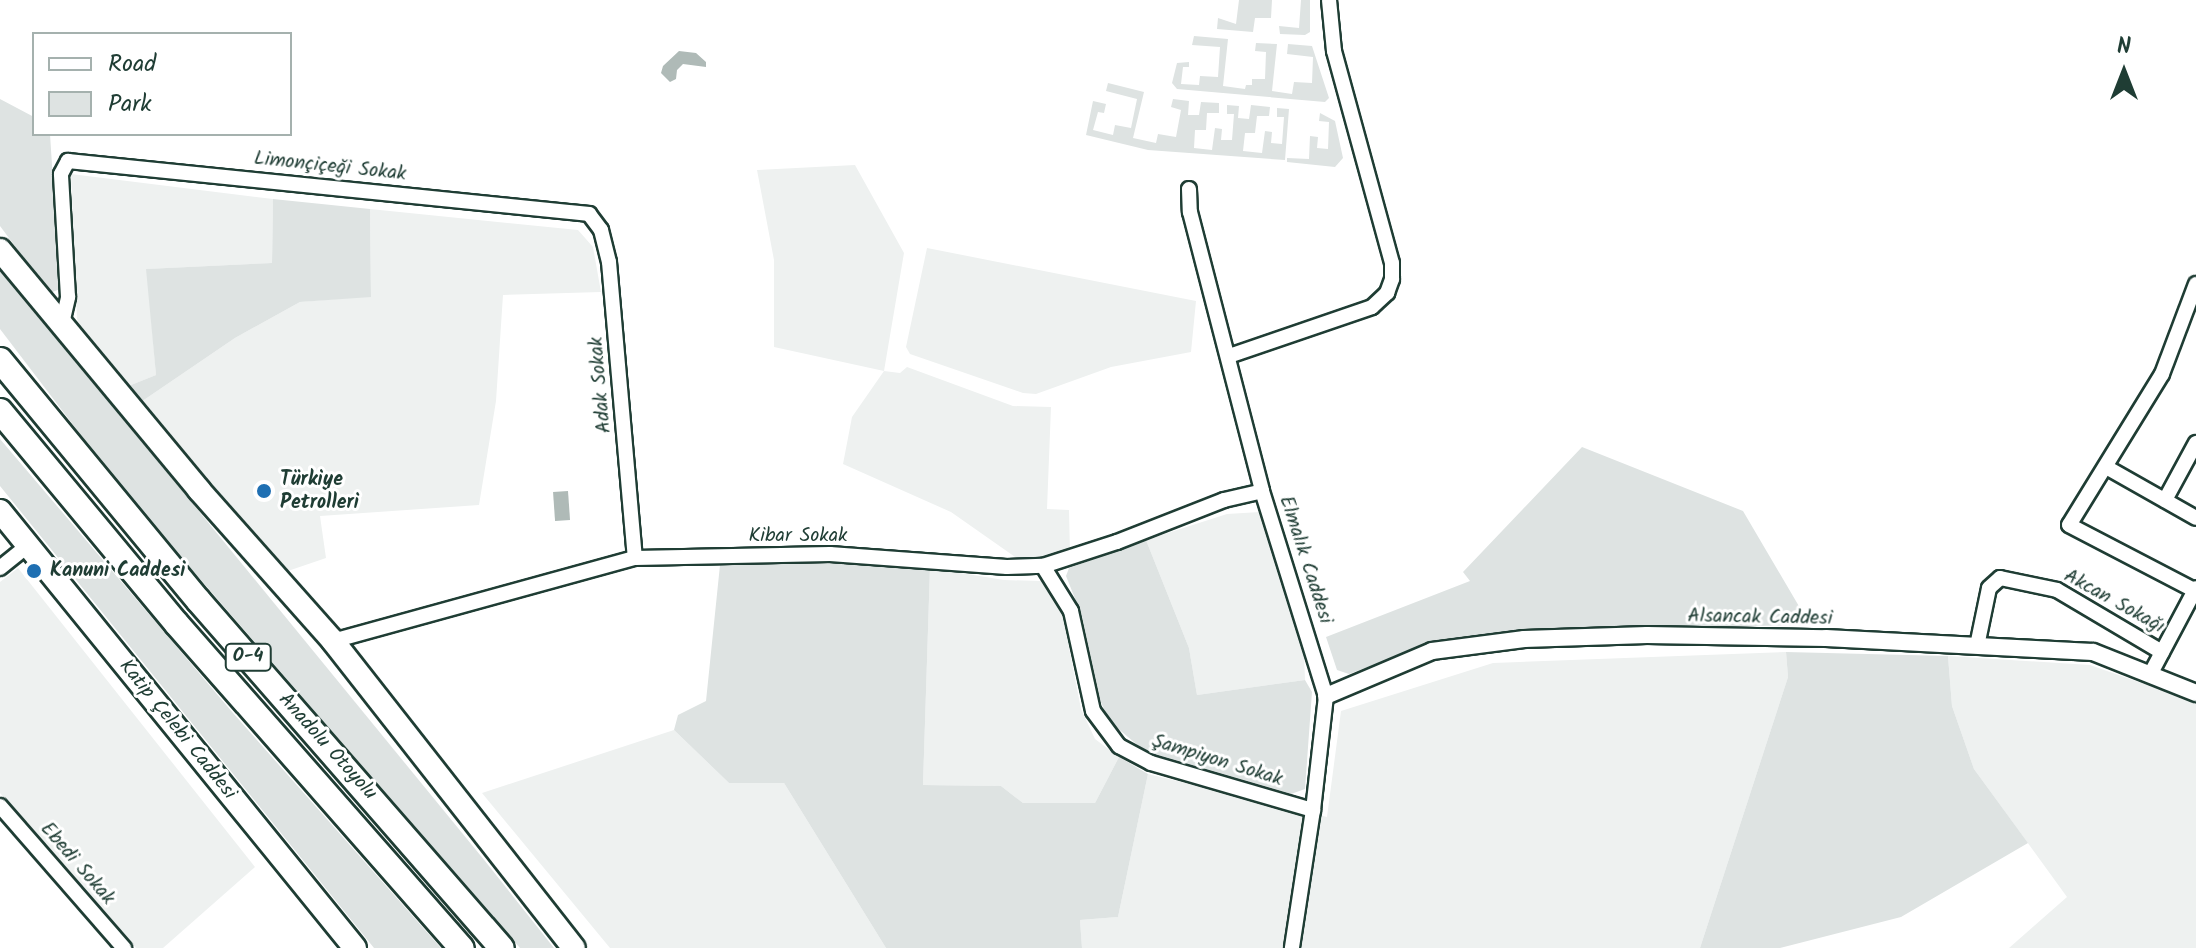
<!DOCTYPE html>
<html>
<head>
<meta charset="utf-8">
<style>
  body { margin:0 }
  #map { position:relative; width:2196px; height:948px; overflow:hidden; background:#fff; font-family:Kalam,sans-serif }
  div>[style] { position:absolute }
  .built>* { inset:0; background:#eef1f0 }
  .green>* { inset:0; background:#dee3e2 }
  .water>* { inset:0; background:#afbab7; transform-origin:0 0 }
  .roads { filter:drop-shadow(2px 0 #1f3d34) drop-shadow(-2px 0 #1f3d34) drop-shadow(0 2px #1f3d34) drop-shadow(0 -2px #1f3d34) }
  .minor>* { height:14px; margin:-7px; padding:0 7px; transform-origin:7px; border-radius:7px; background:#fff }
  .tertiary>* { height:16px; margin:-8px; padding:0 8px; transform-origin:8px; border-radius:8px; background:#fff }
  .primary>* { height:22px; margin:-11px; padding:0 11px; transform-origin:11px; border-radius:11px; background:#fff }
  .motorway>* { height:24px; margin:-12px; padding:0 12px; transform-origin:12px; border-radius:12px; background:#fff }
  .dots>* { width:22px; height:22px; translate:-50% -50%; box-sizing:border-box; border:4px solid #fff; border-radius:50% }
  span { translate:-50% -50%; white-space:nowrap; text-align:center; line-height:1.15; -webkit-text-stroke:6px #fff; paint-order:stroke }
  .shield-label span { padding:2px 6px; background:#fff; border:2px solid; border-radius:6px; -webkit-text-stroke-width:0 }
  .shield-label { font-size:18px; color:#1f3d34; font-weight:700 }
  .street-label { font-size:20px; color:#1f3d34 }
  .poi-label { font-size:20px; color:#1f3d34; font-weight:700 }
  .left { translate:0 -50%; text-align:left }
  .legend { position:absolute; left:32px; top:32px; width:260px; height:104px; box-sizing:border-box; background:#fff; border:2px solid #a5b1ae; margin:0; padding:10px 14px; list-style:none; font-size:24px; color:#1f3d34 }
  .legend li { display:flex; align-items:center; gap:16px; height:40px }
  .legend b { width:40px; border:2px solid #a5b1ae }
  .north { position:absolute; left:2084px; top:32px; width:80px; height:80px; -webkit-text-stroke:6px #fff; paint-order:stroke; rotate:0deg; font-size:22px; font-weight:700; line-height:32px; text-align:center; color:#1f3d34 }
  .north::after { content:''; display:block; margin:auto; width:28px; height:36px; background:#1f3d34; clip-path:polygon(50% 0,100% 100%,50% 72%,0 100%) }
</style>
</head>
<body>
<div id="map">
  <div class="built">
    <div style="clip-path:polygon(855px 165px,904px 253px,884px 371px,900px 373px,907px 367px,1013px 406px,1051px 407px,1047px 509px,1069px 510px,1070px 553px,1047px 560px,1018px 559px,951px 512px,843px 464px,852px 417px,884px 371px,774px 347px,774px 260px,757px 170px)"></div>
    <div style="clip-path:polygon(71px 174px,273px 199px,272px 263px,147px 269px,156px 375px,126px 387px,89px 345px,77px 319px)"></div>
    <div style="clip-path:polygon(370px 209px,578px 230px,593px 247px,601px 292px,503px 295px,496px 401px,479px 505px,320px 516px,326px 558px,282px 573px,138px 404px,235px 338px,300px 302px,371px 296px)"></div>
    <div style="clip-path:polygon(927px 248px,1196px 301px,1191px 352px,1111px 367px,1036px 394px,1023px 393px,910px 354px,906px 347px)"></div>
    <div style="clip-path:polygon(1260px 512px,1304px 653px,1305px 680px,1197px 695px,1189px 648px,1146px 540px,1227px 514px)"></div>
    <div style="clip-path:polygon(18px 568px,255px 867px,163px 948px,136px 948px,0 793px,0 582px)"></div>
    <div style="clip-path:polygon(930px 568px,1004px 580px,1041px 581px,1063px 617px,1081px 709px,1095px 739px,1119px 757px,1095px 803px,1023px 803px,1001px 786px,923px 785px)"></div>
    <div style="clip-path:polygon(1786px 652px,1788px 677px,1700px 948px,1082px 948px,1080px 920px,1118px 917px,1148px 774px,1327px 817px,1341px 711px,1493px 663px)"></div>
    <div style="clip-path:polygon(1948px 656px,2090px 665px,2196px 702px,2196px 948px,2009px 948px,2067px 897px,1974px 769px,1952px 706px)"></div>
    <div style="clip-path:polygon(674px 730px,729px 783px,784px 783px,886px 948px,610px 948px,482px 793px)"></div>
  </div>
  <div class="green">
    <div style="clip-path:polygon(1239px 0,1272px 0,1271px 18px,1255px 18px,1253px 32px,1217px 29px,1218px 18px,1236px 24px)"></div>
    <div style="clip-path:polygon(1301px 0,1310px 0,1310px 32px,1305px 35px,1280px 34px,1279px 26px,1299px 28px)"></div>
    <div style="clip-path:polygon(1194px 36px,1228px 39px,1223px 86px,1245px 89px,1246px 85px,1252px 85px,1252px 79px,1265px 79px,1266px 52px,1255px 51px,1256px 43px,1277px 44px,1272px 91px,1292px 94px,1294px 82px,1312px 83px,1313px 57px,1287px 54px,1288px 44px,1312px 46px,1329px 98px,1325px 102px,1177px 89px,1172px 83px,1177px 63px,1189px 62px,1189px 67px,1183px 67px,1181px 84px,1199px 85px,1200px 76px,1218px 77px,1220px 47px,1192px 45px)"></div>
    <div style="clip-path:polygon(1108px 83px,1144px 92px,1133px 138px,1156px 143px,1158px 134px,1176px 137px,1181px 110px,1171px 107px,1173px 99px,1189px 101px,1188px 115px,1199px 115px,1201px 102px,1219px 103px,1219px 113px,1207px 113px,1206px 130px,1195px 130px,1194px 148px,1212px 150px,1215px 128px,1222px 129px,1221px 140px,1232px 140px,1234px 114px,1227px 114px,1227px 105px,1239px 106px,1238px 118px,1249px 119px,1251px 105px,1270px 107px,1269px 116px,1257px 116px,1255px 133px,1245px 133px,1243px 151px,1262px 153px,1265px 131px,1272px 132px,1271px 143px,1282px 144px,1284px 117px,1277px 117px,1277px 108px,1289px 109px,1285px 160px,1148px 150px,1086px 135px,1093px 101px,1106px 104px,1104px 113px,1098px 112px,1093px 130px,1113px 135px,1115px 125px,1131px 128px,1137px 99px,1106px 91px)"></div>
    <div style="clip-path:polygon(0 99px,34px 117px,34px 134px,50px 134px,60px 289px,50px 293px,0 226px)"></div>
    <div style="clip-path:polygon(1320px 113px,1335px 121px,1343px 158px,1335px 167px,1287px 162px,1287px 158px,1309px 159px,1310px 136px,1318px 137px,1317px 148px,1328px 149px,1329px 122px,1319px 121px)"></div>
    <div style="clip-path:polygon(273px 199px,370px 209px,371px 297px,300px 302px,235px 338px,138px 404px,126px 387px,156px 375px,146px 269px,272px 263px)"></div>
    <div style="clip-path:polygon(0 268px,485px 861px,554px 948px,520px 948px,122px 489px,0 329px)"></div>
    <div style="clip-path:polygon(0 439px,233px 713px,441px 948px,374px 948px,0 486px)"></div>
    <div style="clip-path:polygon(1582px 447px,1743px 511px,1810px 625px,1525px 630px,1429px 644px,1349px 674px,1337px 670px,1326px 637px,1470px 581px,1463px 572px)"></div>
    <div style="clip-path:polygon(1146px 540px,1189px 648px,1197px 695px,1305px 680px,1312px 692px,1305px 789px,1291px 794px,1147px 753px,1109px 721px,1098px 695px,1082px 616px,1066px 576px,1069px 568px)"></div>
    <div style="clip-path:polygon(762px 562px,856px 562px,930px 568px,923px 785px,1001px 786px,1023px 803px,1095px 803px,1119px 757px,1148px 774px,1118px 917px,1080px 920px,1082px 948px,886px 948px,784px 783px,729px 783px,674px 730px,678px 715px,706px 701px,720px 565px)"></div>
    <div style="clip-path:polygon(1786px 652px,1948px 656px,1952px 706px,1974px 769px,2028px 843px,1901px 917px,1780px 948px,1700px 948px,1788px 677px)"></div>
  </div>
  <div class="water">
    <div style="clip-path:polygon(679px 51px,696px 53px,706px 62px,706px 67px,683px 64px,677px 70px,676px 79px,670px 82px,661px 73px,663px 66px)"></div>
    <div style="left:568px;top:491px;width:29px;height:15px;rotate:86deg"></div>
  </div>
  <div class="roads">
    <div class="minor">
      <div style="left:1189px;top:189px;width:23px;rotate:88deg"></div>
      <div style="left:1190px;top:212px;width:288px;rotate:75.5deg"></div>
      <div style="left:1262px;top:491px;width:215px;rotate:72.7deg"></div>
      <div style="left:1326px;top:696px;width:115px;rotate:96.5deg"></div>
      <div style="left:1313px;top:810px;width:140px;rotate:98.7deg"></div>
      <div style="left:2196px;top:284px;width:96px;rotate:110.7deg"></div>
      <div style="left:2162px;top:374px;width:177px;rotate:121.6deg"></div>
      <div style="left:2069px;top:525px;width:143px;rotate:27.5deg"></div>
      <div style="left:61px;top:328px;width:32px;rotate:-77deg"></div>
      <div style="left:68px;top:297px;width:123px;rotate:-93.3deg"></div>
      <div style="left:61px;top:174px;width:15px;rotate:-62deg"></div>
      <div style="left:68px;top:161px;width:524px;rotate:5.81deg"></div>
      <div style="left:589px;top:214px;width:20px;rotate:53deg"></div>
      <div style="left:601px;top:230px;width:33px;rotate:76deg"></div>
      <div style="left:609px;top:262px;width:297px;rotate:85deg"></div>
      <div style="left:1229px;top:356px;width:151px;rotate:-18.9deg"></div>
      <div style="left:1372px;top:307px;width:21px;rotate:-43deg"></div>
      <div style="left:1387px;top:293px;width:15px;rotate:-70deg"></div>
      <div style="left:1392px;top:279px;width:16px;rotate:-90deg"></div>
      <div style="left:1392px;top:263px;width:220px;rotate:-105.3deg"></div>
      <div style="left:1334px;top:51px;width:51px;rotate:-95.6deg"></div>
      <div style="left:2106px;top:467px;width:103px;rotate:29.5deg"></div>
      <div style="left:2165px;top:500px;width:65px;rotate:-61.5deg"></div>
      <div style="left:1043px;top:566px;width:53px;rotate:58.1deg"></div>
      <div style="left:1071px;top:611px;width:102px;rotate:77.6deg"></div>
      <div style="left:1093px;top:711px;width:44px;rotate:53.4deg"></div>
      <div style="left:1119px;top:746px;width:36px;rotate:28deg"></div>
      <div style="left:1151px;top:763px;width:169px;rotate:16.2deg"></div>
      <div style="left:0;top:568px;width:36px;rotate:-39deg"></div>
      <div style="left:333px;top:641px;width:313px;rotate:-15.4deg"></div>
      <div style="left:635px;top:558px;width:195px;rotate:-1.2deg"></div>
      <div style="left:830px;top:554px;width:177px;rotate:4.2deg"></div>
      <div style="left:1007px;top:567px;width:36px;rotate:-2deg"></div>
      <div style="left:1043px;top:566px;width:78px;rotate:-18deg"></div>
      <div style="left:1117px;top:542px;width:115px;rotate:-21.4deg"></div>
      <div style="left:1224px;top:500px;width:39px;rotate:-13deg"></div>
      <div style="left:1977px;top:646px;width:59px;rotate:-78.3deg"></div>
      <div style="left:1989px;top:588px;width:15px;rotate:-42deg"></div>
      <div style="left:2000px;top:578px;width:58px;rotate:11.9deg"></div>
      <div style="left:2057px;top:590px;width:122px;rotate:30.6deg"></div>
      <div style="left:2151px;top:673px;width:96px;rotate:-62.1deg"></div>
      <div style="left:0;top:806px;width:189px;rotate:48.9deg"></div>
    </div>
    <div class="tertiary">
      <div style="left:1326px;top:696px;width:115px;rotate:-23deg"></div>
      <div style="left:1432px;top:651px;width:93px;rotate:-7.4deg"></div>
      <div style="left:1524px;top:639px;width:123px;rotate:-1.9deg"></div>
      <div style="left:1647px;top:635px;width:179px;rotate:1deg"></div>
      <div style="left:1826px;top:638px;width:267px;rotate:3deg"></div>
      <div style="left:2093px;top:652px;width:111px;rotate:21.7deg"></div>
    </div>
    <div class="primary">
      <div style="left:0;top:250px;width:312px;rotate:50.3deg"></div>
      <div style="left:199px;top:490px;width:202px;rotate:48.4deg"></div>
      <div style="left:333px;top:641px;width:390px;rotate:51.9deg"></div>
      <div style="left:0;top:511px;width:563px;rotate:50.91deg"></div>
    </div>
    <div class="motorway">
      <div style="left:0;top:360px;width:311px;rotate:50.5deg"></div>
      <div style="left:198px;top:600px;width:462px;rotate:48.9deg"></div>
      <div style="left:0;top:411px;width:276px;rotate:50.3deg"></div>
      <div style="left:176px;top:623px;width:433px;rotate:48.7deg"></div>
    </div>
  </div>
  <div class="dots">
    <div style="left:264px;top:491px;background:#1f6fb2"></div>
    <div style="left:34px;top:571px;background:#1f6fb2"></div>
  </div>
  <div class="shield-label">
    <span style="left:248px;top:657px">O-4</span>
  </div>
  <div class="street-label">
    <span style="left:330px;top:167px;rotate:6deg">Limonçiçeği Sokak</span>
    <span style="left:601px;top:385px;rotate:-95deg">Adak Sokak</span>
    <span style="left:798px;top:536px">Kibar Sokak</span>
    <span style="left:1305px;top:560px;rotate:72deg">Elmalık Caddesi</span>
    <span style="left:2114px;top:602px;rotate:29deg">Akcan Sokağı</span>
    <span style="left:1760px;top:618px;rotate:1deg">Alsancak Caddesi</span>
    <span style="left:177px;top:730px;rotate:51deg">Katip Çelebi Caddesi</span>
    <span style="left:327px;top:747px;rotate:48deg">Anadolu Otoyolu</span>
    <span style="left:1217px;top:761px;rotate:17deg">Şampiyon Sokak</span>
    <span style="left:77px;top:864px;rotate:49deg">Ebedi Sokak</span>
  </div>
  <div class="poi-label">
    <span class="left" style="left:280px;top:492px">Türkiye<br>Petrolleri</span>
    <span class="left" style="left:50px;top:571px">Kanuni Caddesi</span>
  </div>
  <ul class="legend">
  <li><b style="height:10px;background:#fff"></b>Road</li>
  <li><b style="height:22px;background:#dee3e2"></b>Park</li>
  </ul>
  <div class="north">N</div>
</div>
</body>
</html>
